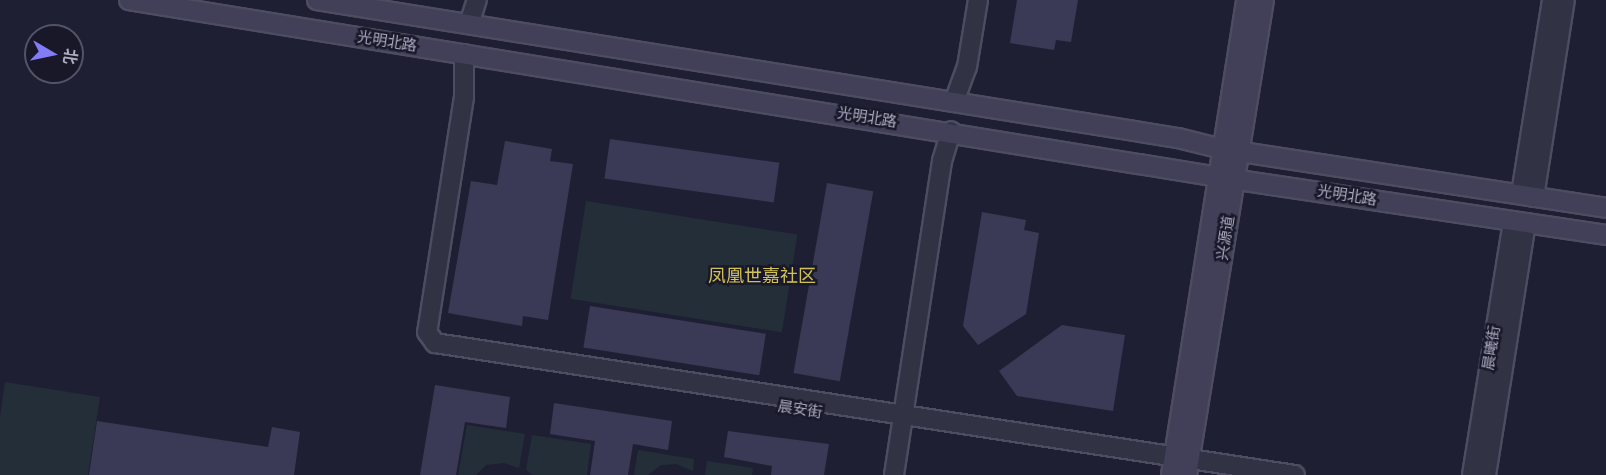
<!DOCTYPE html>
<html>
<head>
<meta charset="utf-8">
<style>
  body { margin:0 }
  #map { position:relative; width:1606px; height:475px; overflow:hidden; background:#1f1f34; font-family:"DejaVu Sans","Noto Sans SC",sans-serif }
  div>[style] { position:absolute }
  .green>* { inset:0; background:#232e39; transform-origin:0 0 }
  .building>* { inset:0; background:#3b3a56; transform-origin:0 0 }
  .roads { filter:drop-shadow(2px 0 #4d4c61) drop-shadow(-2px 0 #4d4c61) drop-shadow(0 2px #4d4c61) drop-shadow(0 -2px #4d4c61) }
  .minor>* { height:18px; margin:-9px; padding:0 9px; transform-origin:9px; border-radius:9px; background:#323245 }
  .secondary>* { height:18px; margin:-9px; padding:0 9px; transform-origin:9px; border-radius:9px; background:#414058 }
  span { translate:-50% -50%; white-space:nowrap; text-align:center; line-height:1.15; -webkit-text-stroke:5px #181829; paint-order:stroke }
  .street-label { font-size:15px; color:#acabc3 }
  .quarter-label { font-size:18px; color:#d1c158 }
  .north { position:absolute; left:24px; top:24px; width:60px; height:60px; box-sizing:border-box; background:#181829; border:2px solid #535367; border-radius:50%; rotate:99deg; font-size:16px; font-weight:700; line-height:24px; text-align:center; color:#acabc3 }
  .north::after { content:''; display:block; margin:auto; width:21px; height:27px; background:#827cf7; clip-path:polygon(50% 0,100% 100%,50% 72%,0 100%) }
</style>
</head>
<body>
<div id="map">
  <div class="green">
    <div style="left:586px;top:201px;width:214px;height:99px;rotate:9deg"></div>
    <div style="clip-path:polygon(5px 382px,100px 397px,88px 475px,0 475px,0 417px)"></div>
    <div style="clip-path:polygon(467px 425px,525px 434px,519px 468px,504px 463px,486px 465px,476px 475px,458px 475px)"></div>
    <div style="clip-path:polygon(532px 435px,591px 444px,587px 475px,533px 475px,526px 470px)"></div>
    <div style="clip-path:polygon(638px 450px,694px 459px,693px 471px,676px 464px,661px 465px,648px 475px,634px 475px)"></div>
    <div style="clip-path:polygon(707px 461px,753px 468px,752px 475px,705px 475px)"></div>
  </div>
  <div class="building">
    <div style="clip-path:polygon(1017px 0,1078px 0,1071px 42px,1056px 40px,1054px 50px,1010px 43px)"></div>
    <div style="left:610px;top:139px;width:171px;height:40px;rotate:8deg"></div>
    <div style="clip-path:polygon(505px 141px,552px 149px,550px 161px,573px 164px,548px 320px,523px 316px,522px 326px,448px 313px,471px 181px,497px 185px)"></div>
    <div style="left:827px;top:183px;width:47px;height:193px;rotate:10deg"></div>
    <div style="clip-path:polygon(982px 212px,1026px 220px,1024px 230px,1039px 233px,1026px 314px,978px 345px,963px 326px)"></div>
    <div style="left:590px;top:306px;width:178px;height:42px;rotate:9deg"></div>
    <div style="clip-path:polygon(1062px 325px,1125px 335px,1113px 411px,1017px 396px,999px 371px)"></div>
    <div style="clip-path:polygon(435px 385px,510px 397px,506px 428px,465px 422px,456px 475px,420px 475px)"></div>
    <div style="clip-path:polygon(554px 403px,672px 421px,668px 450px,633px 444px,628px 475px,590px 475px,595px 441px,550px 434px)"></div>
    <div style="clip-path:polygon(97px 421px,268px 447px,272px 427px,300px 432px,294px 475px,89px 475px)"></div>
    <div style="clip-path:polygon(728px 431px,829px 444px,824px 475px,771px 475px,772px 466px,724px 457px)"></div>
  </div>
  <div class="roads">
    <div class="minor">
      <div style="left:469px;top:24px;width:25px;rotate:-72deg"></div>
      <div style="left:464px;top:54px;width:43px;rotate:90deg"></div>
      <div style="left:464px;top:97px;width:238px;rotate:98.9deg"></div>
      <div style="left:427px;top:332px;width:14px;rotate:54deg"></div>
      <div style="left:435px;top:343px;width:870px;rotate:8.73deg"></div>
      <div style="left:954px;top:102px;width:37px;rotate:-70deg"></div>
      <div style="left:967px;top:67px;width:68px;rotate:-80.7deg"></div>
      <div style="left:1521px;top:194px;width:196px;rotate:-80.9deg"></div>
      <div style="left:1534px;top:197px;width:199px;rotate:-81.1deg"></div>
      <div style="left:894px;top:475px;width:318px;rotate:-81.3deg"></div>
      <div style="left:942px;top:161px;width:31px;rotate:-73deg"></div>
      <div style="left:1472px;top:475px;width:257px;rotate:-80.8deg"></div>
      <div style="left:1486px;top:475px;width:255px;rotate:-81deg"></div>
    </div>
    <div class="secondary">
      <div style="left:129px;top:0;width:1103px;rotate:9.23deg"></div>
      <div style="left:1218px;top:177px;width:392px;rotate:8.5deg"></div>
      <div style="left:317px;top:0;width:872px;rotate:9.11deg"></div>
      <div style="left:1178px;top:138px;width:45px;rotate:14deg"></div>
      <div style="left:1222px;top:149px;width:389px;rotate:8.7deg"></div>
      <div style="left:1171px;top:475px;width:481px;rotate:-81deg"></div>
      <div style="left:1187px;top:475px;width:481px;rotate:-80.8deg"></div>
    </div>
  </div>
  <div class="street-label">
    <span style="left:387px;top:42px;rotate:9deg">光明北路</span>
    <span style="left:867px;top:118px;rotate:9deg">光明北路</span>
    <span style="left:1347px;top:196px;rotate:9deg">光明北路</span>
    <span style="left:1226px;top:238px;rotate:-81deg">兴源道</span>
    <span style="left:1492px;top:348px;rotate:-81deg">晨曦街</span>
    <span style="left:800px;top:410px;rotate:9deg">晨安街</span>
  </div>
  <div class="quarter-label">
    <span style="left:762px;top:276px">凤凰世嘉社区</span>
  </div>
  <div class="north">北</div>
</div>
</body>
</html>
